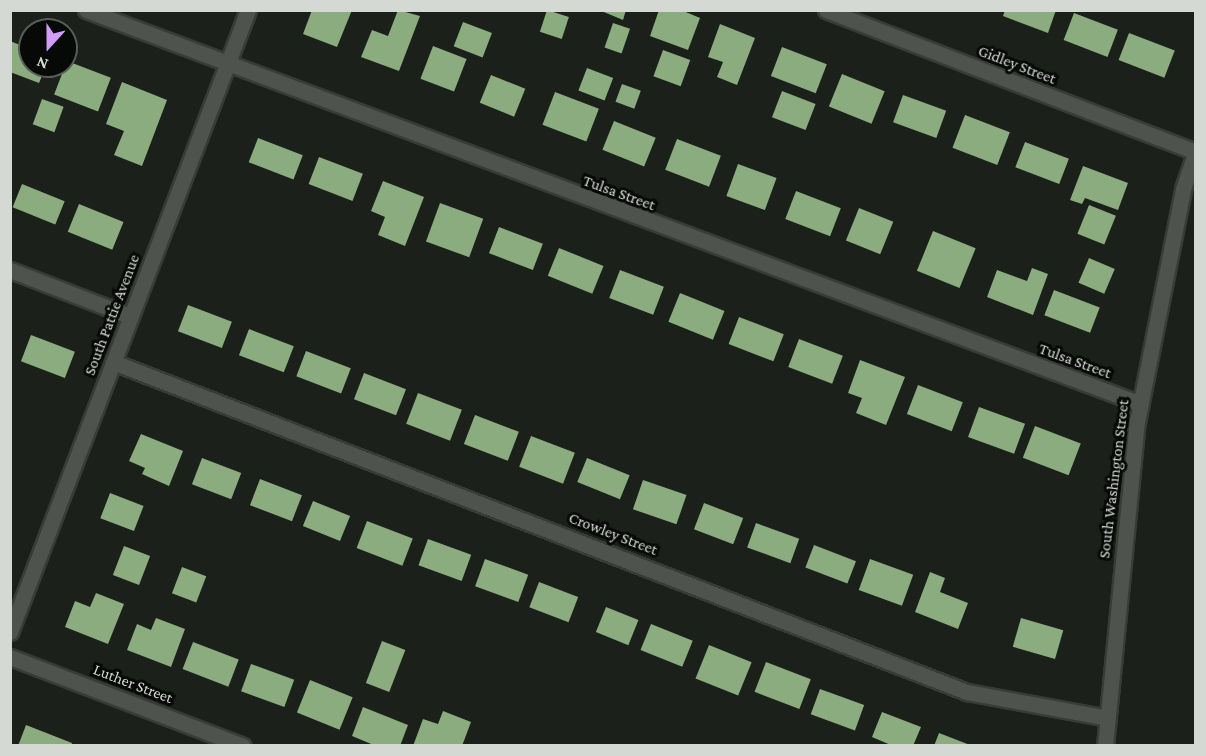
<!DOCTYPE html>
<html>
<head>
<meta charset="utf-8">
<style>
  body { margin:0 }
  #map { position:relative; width:1206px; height:756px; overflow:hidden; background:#1b201a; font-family:"Crimson Pro",serif }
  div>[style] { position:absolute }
  .building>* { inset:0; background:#8aac7f; transform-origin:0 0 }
  .roads { filter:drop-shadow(2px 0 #383c37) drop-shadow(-2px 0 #383c37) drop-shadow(0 2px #383c37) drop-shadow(0 -2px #383c37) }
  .minor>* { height:15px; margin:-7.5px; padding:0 7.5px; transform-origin:7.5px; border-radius:7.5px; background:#4e544d }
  span { translate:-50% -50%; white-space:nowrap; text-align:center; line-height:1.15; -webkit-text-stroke:6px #070907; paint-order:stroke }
  .street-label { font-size:16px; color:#d5d9d4 }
  .frame { position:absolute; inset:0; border:12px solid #d5d9d4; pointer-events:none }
  .north { position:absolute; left:18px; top:18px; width:60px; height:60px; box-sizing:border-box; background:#070907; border:2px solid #595c59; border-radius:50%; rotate:201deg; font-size:16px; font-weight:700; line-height:24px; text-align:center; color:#d5d9d4 }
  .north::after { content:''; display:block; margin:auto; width:21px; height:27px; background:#d39cfc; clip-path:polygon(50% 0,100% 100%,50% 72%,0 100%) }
</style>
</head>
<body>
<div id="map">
  <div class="building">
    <div style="clip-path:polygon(312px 10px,352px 10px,337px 47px,303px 34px)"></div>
    <div style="clip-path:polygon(398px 10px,420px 16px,399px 71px,361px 57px,372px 30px,388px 36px)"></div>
    <div style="left:547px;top:10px;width:23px;height:23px;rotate:18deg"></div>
    <div style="clip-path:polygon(599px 10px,626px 10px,623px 20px)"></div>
    <div style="clip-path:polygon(659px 10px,681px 10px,700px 18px,688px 50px,650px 36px)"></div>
    <div style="clip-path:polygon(1005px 10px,1056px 10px,1048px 33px,1003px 16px)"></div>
    <div style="left:1074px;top:13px;width:47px;height:29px;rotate:21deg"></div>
    <div style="left:463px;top:22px;width:31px;height:26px;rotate:21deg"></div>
    <div style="left:613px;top:23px;width:18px;height:26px;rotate:19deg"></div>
    <div style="clip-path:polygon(720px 24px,755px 38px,737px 85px,717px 77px,723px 62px,708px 57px)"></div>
    <div style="left:1129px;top:33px;width:49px;height:29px;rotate:21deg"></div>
    <div style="clip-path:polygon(10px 41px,30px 49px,30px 66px,46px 66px,39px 83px,10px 72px)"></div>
    <div style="left:433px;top:46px;width:36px;height:35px;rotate:21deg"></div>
    <div style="left:782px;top:47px;width:48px;height:31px;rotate:21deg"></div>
    <div style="left:663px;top:50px;width:29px;height:28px;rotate:20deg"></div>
    <div style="left:67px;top:61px;width:47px;height:36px;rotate:21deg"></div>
    <div style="left:587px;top:68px;width:28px;height:24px;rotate:21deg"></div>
    <div style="left:842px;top:74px;width:46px;height:35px;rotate:22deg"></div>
    <div style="left:491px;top:75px;width:37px;height:30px;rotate:22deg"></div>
    <div style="clip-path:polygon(122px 82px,167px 100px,142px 166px,114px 155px,124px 131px,106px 124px)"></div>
    <div style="left:622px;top:84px;width:20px;height:19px;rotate:20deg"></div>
    <div style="left:782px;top:91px;width:36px;height:28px;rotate:21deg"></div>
    <div style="left:555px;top:92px;width:47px;height:35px;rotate:21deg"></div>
    <div style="left:903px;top:95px;width:46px;height:29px;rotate:20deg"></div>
    <div style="left:42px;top:99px;width:23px;height:27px;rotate:20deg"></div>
    <div style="left:965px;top:115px;width:48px;height:35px;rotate:21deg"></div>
    <div style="left:614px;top:121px;width:45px;height:31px;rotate:22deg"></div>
    <div style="left:258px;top:138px;width:48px;height:26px;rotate:21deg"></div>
    <div style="left:677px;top:139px;width:47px;height:33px;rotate:21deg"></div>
    <div style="left:1025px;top:142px;width:47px;height:27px;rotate:21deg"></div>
    <div style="left:319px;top:157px;width:47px;height:29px;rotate:21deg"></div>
    <div style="left:738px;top:164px;width:41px;height:34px;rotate:20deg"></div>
    <div style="clip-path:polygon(1083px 166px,1128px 183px,1118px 210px,1085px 198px,1082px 204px,1070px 200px)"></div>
    <div style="clip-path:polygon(383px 181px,424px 197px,405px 246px,378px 235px,385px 217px,371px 211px)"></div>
    <div style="left:22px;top:184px;width:46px;height:25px;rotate:22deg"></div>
    <div style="left:796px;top:191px;width:48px;height:30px;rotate:21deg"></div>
    <div style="left:440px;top:203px;width:46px;height:41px;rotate:20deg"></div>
    <div style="left:79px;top:204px;width:48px;height:30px;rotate:22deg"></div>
    <div style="left:1089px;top:205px;width:29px;height:31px;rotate:22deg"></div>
    <div style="left:859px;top:208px;width:37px;height:35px;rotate:22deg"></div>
    <div style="left:499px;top:227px;width:47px;height:28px;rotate:21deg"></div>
    <div style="left:933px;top:231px;width:46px;height:43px;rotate:22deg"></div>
    <div style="left:559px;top:248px;width:48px;height:30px;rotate:22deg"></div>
    <div style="left:1089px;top:258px;width:28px;height:27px;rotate:23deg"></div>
    <div style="clip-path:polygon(1032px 268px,1048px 274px,1033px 315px,987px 297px,997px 270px,1027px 281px)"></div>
    <div style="left:620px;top:270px;width:47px;height:30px;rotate:21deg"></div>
    <div style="left:1054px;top:290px;width:49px;height:27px;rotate:21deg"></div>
    <div style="left:680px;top:293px;width:48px;height:31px;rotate:22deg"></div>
    <div style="left:188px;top:305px;width:47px;height:28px;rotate:21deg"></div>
    <div style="left:739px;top:317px;width:48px;height:29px;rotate:21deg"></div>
    <div style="left:249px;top:329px;width:48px;height:28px;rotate:21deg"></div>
    <div style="left:31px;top:335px;width:47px;height:28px;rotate:21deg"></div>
    <div style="left:799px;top:339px;width:47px;height:30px;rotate:21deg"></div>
    <div style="left:306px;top:351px;width:48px;height:27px;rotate:21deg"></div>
    <div style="clip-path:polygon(860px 360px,905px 377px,886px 425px,856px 413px,862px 398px,848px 393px)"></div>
    <div style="left:364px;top:373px;width:45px;height:28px;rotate:21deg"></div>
    <div style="left:918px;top:385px;width:48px;height:31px;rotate:21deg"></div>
    <div style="left:418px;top:393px;width:47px;height:33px;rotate:21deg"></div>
    <div style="left:979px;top:407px;width:49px;height:32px;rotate:20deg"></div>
    <div style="left:475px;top:415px;width:47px;height:31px;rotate:21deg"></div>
    <div style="left:1035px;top:426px;width:49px;height:34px;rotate:21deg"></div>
    <div style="clip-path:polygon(141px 434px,183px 451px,169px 486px,142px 474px,145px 468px,129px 461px)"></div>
    <div style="left:531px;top:436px;width:47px;height:33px;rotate:21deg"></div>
    <div style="left:202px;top:458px;width:42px;height:28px;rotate:21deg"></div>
    <div style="left:587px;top:458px;width:46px;height:26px;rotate:22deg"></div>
    <div style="left:260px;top:479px;width:45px;height:28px;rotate:21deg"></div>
    <div style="left:643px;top:480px;width:46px;height:31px;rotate:19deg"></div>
    <div style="left:110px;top:493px;width:36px;height:27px;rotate:21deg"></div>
    <div style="left:313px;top:501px;width:40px;height:27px;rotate:22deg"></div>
    <div style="left:704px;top:503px;width:42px;height:28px;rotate:21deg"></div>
    <div style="left:367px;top:521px;width:49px;height:29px;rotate:21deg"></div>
    <div style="left:756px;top:523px;width:46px;height:26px;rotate:20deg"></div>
    <div style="left:428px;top:539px;width:46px;height:28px;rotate:20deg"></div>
    <div style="left:814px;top:545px;width:45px;height:24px;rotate:21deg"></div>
    <div style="left:124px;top:546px;width:28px;height:31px;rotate:21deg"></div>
    <div style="left:485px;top:559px;width:46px;height:29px;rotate:20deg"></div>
    <div style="left:870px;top:559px;width:46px;height:33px;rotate:20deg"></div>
    <div style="left:182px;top:567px;width:26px;height:28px;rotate:21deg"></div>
    <div style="clip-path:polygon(930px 572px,945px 578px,940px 592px,968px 603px,958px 629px,915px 612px)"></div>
    <div style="left:539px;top:582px;width:42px;height:27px;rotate:21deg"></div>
    <div style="clip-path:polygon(96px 593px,124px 604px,108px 644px,65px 627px,75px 601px,90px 607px)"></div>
    <div style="left:606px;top:607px;width:35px;height:27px;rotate:22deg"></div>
    <div style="clip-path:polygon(156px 618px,185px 629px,171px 667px,127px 650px,137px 624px,151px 630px)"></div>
    <div style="left:1021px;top:618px;width:44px;height:30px;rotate:16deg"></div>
    <div style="left:651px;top:624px;width:45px;height:28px;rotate:22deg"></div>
    <div style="left:382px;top:641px;width:25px;height:45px;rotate:21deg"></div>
    <div style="left:193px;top:642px;width:49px;height:29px;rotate:21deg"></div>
    <div style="left:709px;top:645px;width:46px;height:36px;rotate:22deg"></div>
    <div style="left:766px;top:662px;width:48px;height:32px;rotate:21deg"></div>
    <div style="left:251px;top:664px;width:46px;height:29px;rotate:20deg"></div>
    <div style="left:310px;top:680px;width:46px;height:35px;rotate:22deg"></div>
    <div style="left:820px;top:689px;width:47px;height:27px;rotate:20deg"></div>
    <div style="clip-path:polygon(363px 707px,408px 725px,400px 746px,376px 746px,352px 736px)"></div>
    <div style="clip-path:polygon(443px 711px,471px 722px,462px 746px,413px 746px,423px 719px,438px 724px)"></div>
    <div style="clip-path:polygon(882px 712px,921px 727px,913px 746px,893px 746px,872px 737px)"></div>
    <div style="clip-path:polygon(26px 725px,72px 743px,71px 746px,18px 746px)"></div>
    <div style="clip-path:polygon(939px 733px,970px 745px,970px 746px,934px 746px)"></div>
  </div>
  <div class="roads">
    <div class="minor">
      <div style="left:86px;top:10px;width:1126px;rotate:20.48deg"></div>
      <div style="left:826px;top:10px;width:395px;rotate:21deg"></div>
      <div style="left:10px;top:270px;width:129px;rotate:21deg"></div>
      <div style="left:113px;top:362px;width:916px;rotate:21.13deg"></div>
      <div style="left:967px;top:692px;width:142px;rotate:10.5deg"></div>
      <div style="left:10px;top:632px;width:666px;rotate:-69.06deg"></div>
      <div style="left:10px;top:657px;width:249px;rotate:20.9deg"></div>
      <div style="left:1105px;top:746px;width:326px;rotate:-84.4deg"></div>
      <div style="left:1137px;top:422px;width:237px;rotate:-78.8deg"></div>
      <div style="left:1183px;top:189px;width:40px;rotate:-71.1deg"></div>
    </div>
  </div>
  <div class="street-label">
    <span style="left:1017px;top:65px;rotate:21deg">Gidley Street</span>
    <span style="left:619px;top:193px;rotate:20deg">Tulsa Street</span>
    <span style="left:112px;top:315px;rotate:-69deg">South Pattie Avenue</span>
    <span style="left:1075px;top:361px;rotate:20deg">Tulsa Street</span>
    <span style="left:1114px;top:479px;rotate:-83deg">South Washington Street</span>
    <span style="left:613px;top:534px;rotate:21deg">Crowley Street</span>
    <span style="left:133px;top:684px;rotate:21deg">Luther Street</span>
  </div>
  <div class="frame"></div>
  <div class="north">N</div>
</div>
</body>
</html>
